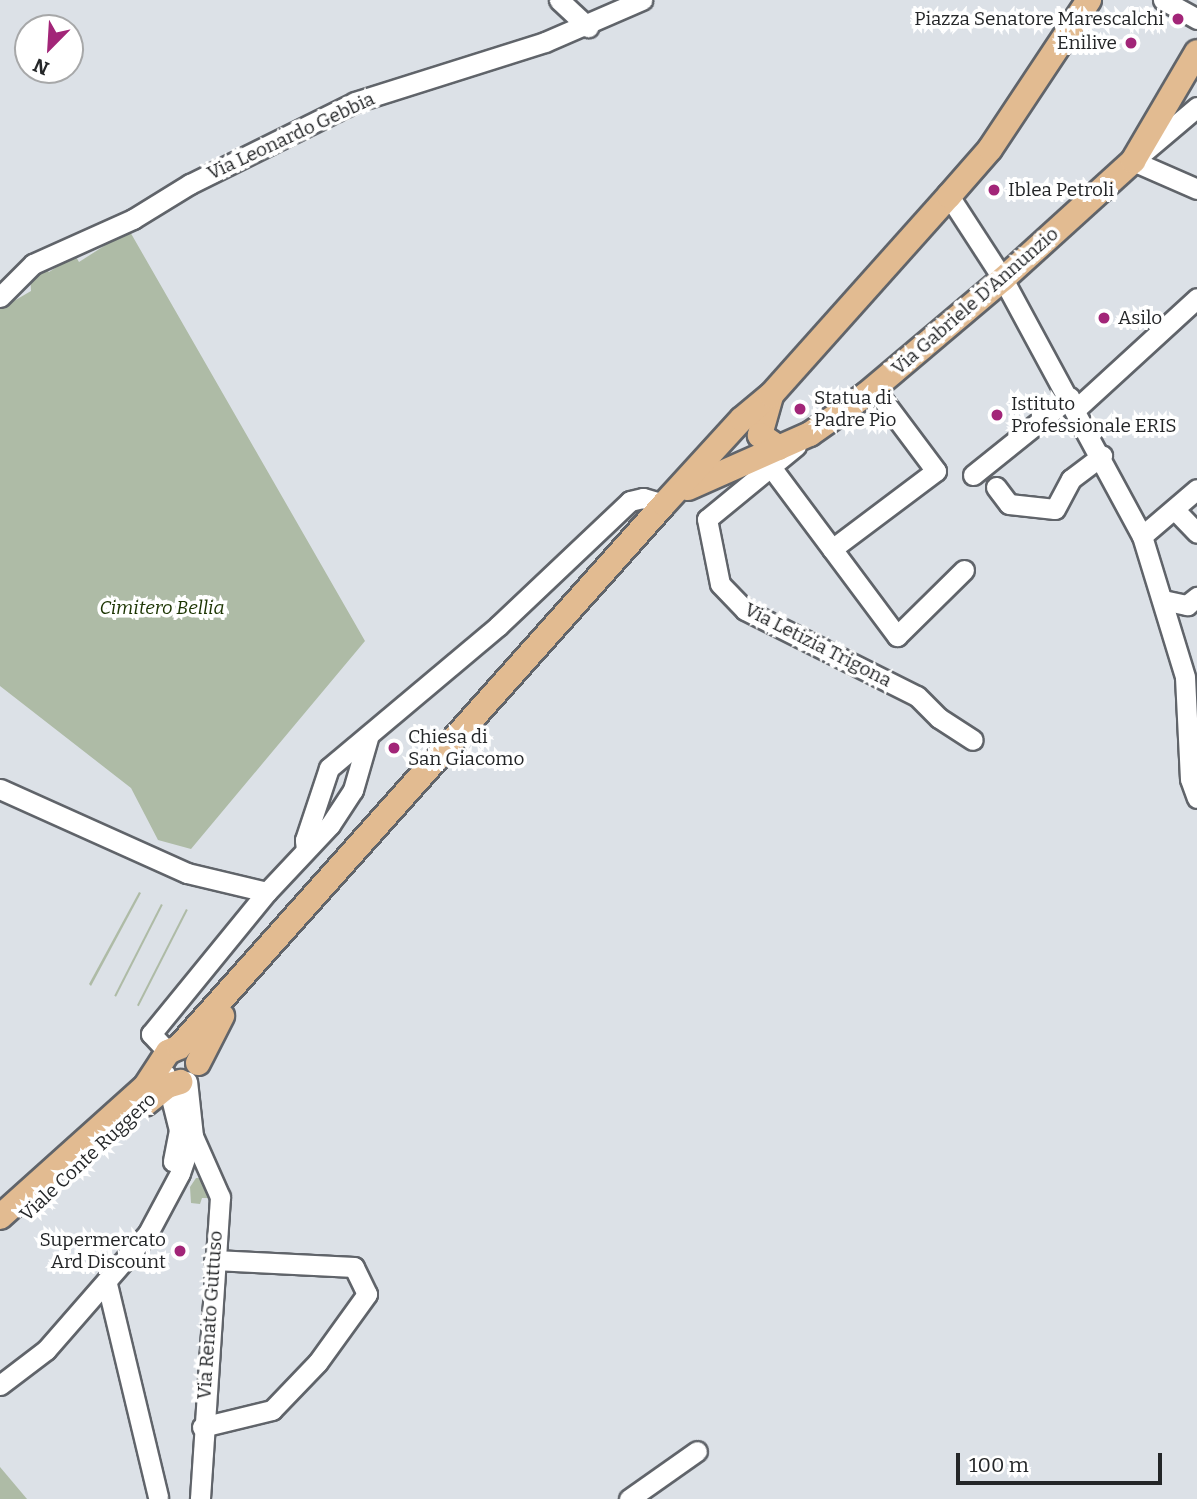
<!DOCTYPE html>
<html>
<head>
<meta charset="utf-8">
<style>
  body { margin:0 }
  #map { position:relative; width:1197px; height:1499px; overflow:hidden; background:#dce1e7; font-family:Bitter,serif }
  div>[style] { position:absolute }
  .green>* { inset:0; background:#aebba6; transform-origin:0 0 }
  .roads { filter:drop-shadow(2px 0 #60646a) drop-shadow(-2px 0 #60646a) drop-shadow(0 2px #60646a) drop-shadow(0 -2px #60646a) }
  .minor>* { height:19px; margin:-9.5px; padding:0 9.5px; transform-origin:9.5px; border-radius:9.5px; background:#fff }
  .major>* { height:24px; margin:-12px; padding:0 12px; transform-origin:12px; border-radius:12px; background:#e2bb91 }
  .dots>* { width:19px; height:19px; translate:-50% -50%; box-sizing:border-box; border:4px solid #fff; border-radius:50% }
  span { translate:-50% -50%; white-space:nowrap; text-align:center; line-height:1.15; -webkit-text-stroke:7px #fff; paint-order:stroke }
  .poi-label { font-size:19px; color:#242628 }
  .right { translate:-100% -50%; text-align:right }
  .left { translate:0 -50%; text-align:left }
  .street-label { font-size:19px; color:#242628 }
  .park-label { font-size:19px; color:#1b3401; font-style:italic }
  .north { position:absolute; left:14px; top:14px; width:70px; height:70px; box-sizing:border-box; background:#fff; border:2px solid #a7a8a9; border-radius:50%; rotate:204deg; font-size:19px; font-weight:700; line-height:28px; text-align:center; color:#242628 }
  .north::after { content:''; display:block; margin:auto; width:24px; height:32px; background:#a22578; clip-path:polygon(50% 0,100% 100%,50% 72%,0 100%) }
  .scale { position:absolute; left:956px; top:1453px; width:206px; height:32px; box-sizing:border-box; border:4px solid #242628; border-top:0; padding-left:9px; font-size:21px; line-height:24px; white-space:nowrap; color:#242628; -webkit-text-stroke:5px #fff; paint-order:stroke }
</style>
</head>
<body>
<div id="map">
  <div class="green">
    <div style="clip-path:polygon(129px 230px,365px 641px,191px 849px,158px 840px,131px 788px,0 686px,0 309px,31px 291px,30px 273px,44px 268px,49px 272px,75px 255px,79px 262px)"></div>
    <div style="clip-path:polygon(139px 892px,141px 893px,91px 986px,89px 984px)"></div>
    <div style="left:161px;top:904px;width:2px;height:103px;rotate:27deg"></div>
    <div style="left:186px;top:909px;width:2px;height:108px;rotate:27deg"></div>
    <div style="clip-path:polygon(196px 1178px,204px 1178px,207px 1188px,209px 1198px,202px 1198px,200px 1204px,191px 1203px,190px 1187px)"></div>
    <div style="clip-path:polygon(0 1467px,27px 1499px,0 1499px)"></div>
  </div>
  <div class="roads">
    <div class="minor">
      <div style="left:559px;top:0;width:40px;rotate:43deg"></div>
      <div style="left:1163px;top:0;width:39px;rotate:29deg"></div>
      <div style="left:1197px;top:107px;width:84px;rotate:139.8deg"></div>
      <div style="left:1133px;top:161px;width:70px;rotate:23.6deg"></div>
      <div style="left:949px;top:196px;width:99px;rotate:57deg"></div>
      <div style="left:1003px;top:279px;width:292px;rotate:61.6deg"></div>
      <div style="left:1142px;top:536px;width:147px;rotate:73deg"></div>
      <div style="left:1185px;top:677px;width:102px;rotate:87.2deg"></div>
      <div style="left:1190px;top:779px;width:20px;rotate:70deg"></div>
      <div style="left:0;top:297px;width:47px;rotate:-45deg"></div>
      <div style="left:33px;top:264px;width:110px;rotate:-24.2deg"></div>
      <div style="left:133px;top:219px;width:67px;rotate:-31.6deg"></div>
      <div style="left:190px;top:184px;width:184px;rotate:-26.4deg"></div>
      <div style="left:355px;top:102px;width:199px;rotate:-17.5deg"></div>
      <div style="left:545px;top:42px;width:106px;rotate:-23.4deg"></div>
      <div style="left:1076px;top:409px;width:164px;rotate:-42.5deg"></div>
      <div style="left:796px;top:446px;width:115px;rotate:140.6deg"></div>
      <div style="left:707px;top:519px;width:66px;rotate:78.7deg"></div>
      <div style="left:720px;top:584px;width:36px;rotate:46deg"></div>
      <div style="left:745px;top:610px;width:192px;rotate:26.6deg"></div>
      <div style="left:917px;top:696px;width:31px;rotate:45deg"></div>
      <div style="left:939px;top:718px;width:40px;rotate:32.9deg"></div>
      <div style="left:765px;top:459px;width:221px;rotate:53.3deg"></div>
      <div style="left:897px;top:636px;width:94px;rotate:-44.6deg"></div>
      <div style="left:973px;top:475px;width:124px;rotate:-38.8deg"></div>
      <div style="left:996px;top:487px;width:21px;rotate:53deg"></div>
      <div style="left:1009px;top:504px;width:46px;rotate:6.2deg"></div>
      <div style="left:1055px;top:509px;width:34px;rotate:-62deg"></div>
      <div style="left:1071px;top:479px;width:39px;rotate:-37deg"></div>
      <div style="left:1174px;top:509px;width:33px;rotate:46deg"></div>
      <div style="left:1142px;top:536px;width:72px;rotate:-40.5deg"></div>
      <div style="left:832px;top:549px;width:130px;rotate:-36.9deg"></div>
      <div style="left:936px;top:471px;width:104px;rotate:-126.8deg"></div>
      <div style="left:1163px;top:600px;width:25px;rotate:12deg"></div>
      <div style="left:1187px;top:605px;width:13px;rotate:-39deg"></div>
      <div style="left:0;top:789px;width:205px;rotate:24.2deg"></div>
      <div style="left:187px;top:873px;width:82px;rotate:13.4deg"></div>
      <div style="left:306px;top:850px;width:10px;rotate:-96deg"></div>
      <div style="left:305px;top:840px;width:76px;rotate:-71.6deg"></div>
      <div style="left:329px;top:768px;width:221px;rotate:-40deg"></div>
      <div style="left:498px;top:626px;width:182px;rotate:-43.4deg"></div>
      <div style="left:630px;top:501px;width:13px;rotate:-13deg"></div>
      <div style="left:643px;top:498px;width:22px;rotate:16deg"></div>
      <div style="left:168px;top:1052px;width:25px;rotate:-133deg"></div>
      <div style="left:151px;top:1034px;width:183px;rotate:-50.8deg"></div>
      <div style="left:267px;top:892px;width:92px;rotate:-46.8deg"></div>
      <div style="left:330px;top:825px;width:42px;rotate:-56.7deg"></div>
      <div style="left:353px;top:790px;width:54px;rotate:-73.9deg"></div>
      <div style="left:165px;top:1074px;width:58px;rotate:76deg"></div>
      <div style="left:179px;top:1130px;width:32px;rotate:101deg"></div>
      <div style="left:193px;top:1136px;width:67px;rotate:66.1deg"></div>
      <div style="left:220px;top:1197px;width:303px;rotate:93.8deg"></div>
      <div style="left:107px;top:1284px;width:219px;rotate:76.5deg"></div>
      <div style="left:0;top:1385px;width:58px;rotate:-37.3deg"></div>
      <div style="left:46px;top:1350px;width:155px;rotate:-48.9deg"></div>
      <div style="left:148px;top:1233px;width:68px;rotate:-61.9deg"></div>
      <div style="left:180px;top:1173px;width:39px;rotate:-71deg"></div>
      <div style="left:193px;top:1136px;width:55px;rotate:-96.2deg"></div>
      <div style="left:202px;top:1427px;width:72px;rotate:-13.7deg"></div>
      <div style="left:272px;top:1410px;width:66px;rotate:-46.2deg"></div>
      <div style="left:318px;top:1362px;width:84px;rotate:-54.2deg"></div>
      <div style="left:367px;top:1294px;width:30px;rotate:-116deg"></div>
      <div style="left:354px;top:1267px;width:140px;rotate:-177.1deg"></div>
      <div style="left:629px;top:1499px;width:83px;rotate:-35.2deg"></div>
    </div>
    <div class="major">
      <div style="left:771px;top:396px;width:41px;rotate:105.8deg"></div>
      <div style="left:760px;top:435px;width:23px;rotate:34deg"></div>
      <div style="left:688px;top:488px;width:133px;rotate:-23.9deg"></div>
      <div style="left:810px;top:434px;width:70px;rotate:-35.1deg"></div>
      <div style="left:867px;top:394px;width:178px;rotate:-40.2deg"></div>
      <div style="left:1003px;top:279px;width:176px;rotate:-42.2deg"></div>
      <div style="left:1133px;top:161px;width:126px;rotate:-59.6deg"></div>
      <div style="left:198px;top:1063px;width:53px;rotate:-62.9deg"></div>
      <div style="left:145px;top:1104px;width:28px;rotate:-39deg"></div>
      <div style="left:167px;top:1086px;width:14px;rotate:-17deg"></div>
      <div style="left:0;top:1217px;width:195px;rotate:-41.9deg"></div>
      <div style="left:145px;top:1087px;width:42px;rotate:-56.7deg"></div>
      <div style="left:168px;top:1052px;width:12px;rotate:-24deg"></div>
      <div style="left:179px;top:1047px;width:728px;rotate:-48.23deg"></div>
      <div style="left:664px;top:504px;width:115px;rotate:-47.5deg"></div>
      <div style="left:742px;top:419px;width:38px;rotate:-40deg"></div>
      <div style="left:771px;top:395px;width:267px;rotate:-48.2deg"></div>
      <div style="left:949px;top:196px;width:62px;rotate:-48.9deg"></div>
      <div style="left:990px;top:149px;width:179px;rotate:-56.4deg"></div>
    </div>
  </div>
  <div class="dots">
    <div style="left:1178px;top:19px;background:#a22578"></div>
    <div style="left:1131px;top:43px;background:#a22578"></div>
    <div style="left:994px;top:190px;background:#a22578"></div>
    <div style="left:1104px;top:318px;background:#a22578"></div>
    <div style="left:800px;top:409px;background:#a22578"></div>
    <div style="left:997px;top:415px;background:#a22578"></div>
    <div style="left:394px;top:748px;background:#a22578"></div>
    <div style="left:180px;top:1251px;background:#a22578"></div>
  </div>
  <div class="poi-label">
    <span class="right" style="left:1164px;top:19px">Piazza Senatore Marescalchi</span>
    <span class="right" style="left:1117px;top:43px">Enilive</span>
    <span class="left" style="left:1008px;top:190px">Iblea Petroli</span>
    <span class="left" style="left:1118px;top:318px">Asilo</span>
    <span class="left" style="left:814px;top:409px">Statua di<br>Padre Pio</span>
    <span class="left" style="left:1011px;top:415px">Istituto<br>Professionale ERIS</span>
    <span class="left" style="left:408px;top:748px">Chiesa di<br>San Giacomo</span>
    <span class="right" style="left:166px;top:1251px">Supermercato<br>Ard Discount</span>
  </div>
  <div class="street-label">
    <span style="left:291px;top:136px;rotate:-25deg">Via Leonardo Gebbia</span>
    <span style="left:975px;top:301px;rotate:-41deg">Via Gabriele D'Annunzio</span>
    <span style="left:818px;top:645px;rotate:27deg">Via Letizia Trigona</span>
    <span style="left:88px;top:1157px;rotate:-43deg">Viale Conte Ruggero</span>
    <span style="left:210px;top:1315px;rotate:-86deg">Via Renato Guttuso</span>
  </div>
  <div class="park-label">
    <span style="left:162px;top:608px">Cimitero Bellia</span>
  </div>
  <div class="north">N</div>
  <div class="scale">100 m</div>
</div>
</body>
</html>
